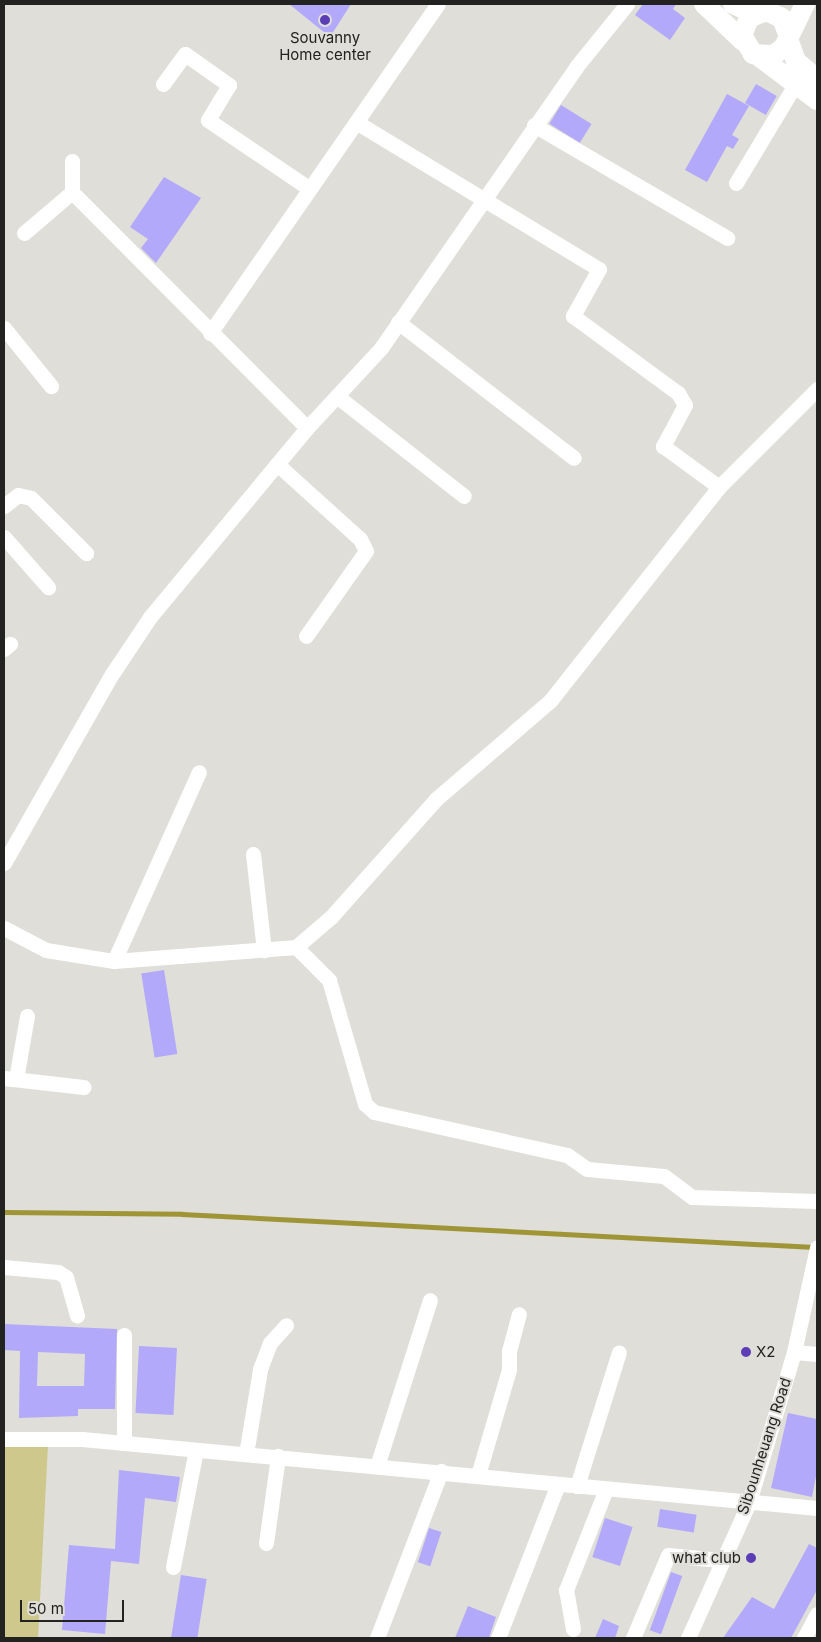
<!DOCTYPE html>
<html>
<head>
<meta charset="utf-8">
<style>
  body { margin:0 }
  #map { position:relative; width:821px; height:1642px; overflow:hidden; background:#dfded8; font-family:Inter,sans-serif }
  div>[style] { position:absolute }
  .green>* { inset:0; background:#cec88c }
  .stream>* { height:4.5px; margin:-2.25px; padding:0 2.25px; transform-origin:2.25px; border-radius:2.25px; background:#9f9537 }
  .building>* { inset:0; background:#b2a9fa; transform-origin:0 0 }
  .minor>* { height:15px; margin:-7.5px; padding:0 7.5px; transform-origin:7.5px; border-radius:7.5px; background:#fff }
  .major>* { height:20px; margin:-10px; padding:0 10px; transform-origin:10px; border-radius:10px; background:#fff }
  .dots>* { width:14px; height:14px; translate:-50% -50%; box-sizing:border-box; border:2px solid #dfded8; border-radius:50% }
  span { translate:-50% -50%; white-space:nowrap; text-align:center; line-height:1.15; -webkit-text-stroke:4px #dfded8; paint-order:stroke }
  .poi-label { font-size:15px; color:#222220 }
  .left { translate:0 -50%; text-align:left }
  .right { translate:-100% -50%; text-align:right }
  .street-label { font-size:15px; color:#222220 }
  .frame { position:absolute; inset:0; border:5px solid #222220; pointer-events:none }
  .scale { position:absolute; left:20px; top:1600px; width:104px; height:22px; box-sizing:border-box; border:2px solid #222220; border-top:0; padding-left:6px; font-size:15px; line-height:18px; white-space:nowrap; color:#222220; -webkit-text-stroke:4px #dfded8; paint-order:stroke }
</style>
</head>
<body>
<div id="map">
  <div class="green">
    <div style="clip-path:polygon(48px 1445px,38px 1638px,4px 1638px,4px 1446px)"></div>
  </div>
  <div class="stream">
    <div style="left:4px;top:1212px;width:178px;rotate:0.6deg"></div>
    <div style="left:182px;top:1214px;width:633px;rotate:2.99deg"></div>
  </div>
  <div class="building">
    <div style="clip-path:polygon(289px 4px,351px 4px,330px 37px)"></div>
    <div style="clip-path:polygon(643px 4px,676px 4px,673px 9px,685px 18px,670px 40px,635px 15px)"></div>
    <div style="left:756px;top:84px;width:24px;height:22px;rotate:30deg"></div>
    <div style="clip-path:polygon(727px 94px,749px 106px,732px 135px,739px 139px,733px 149px,727px 146px,707px 182px,685px 170px)"></div>
    <div style="left:561px;top:105px;width:36px;height:22px;rotate:32deg"></div>
    <div style="clip-path:polygon(164px 177px,201px 198px,156px 263px,141px 248px,148px 239px,130px 227px)"></div>
    <div style="left:164px;top:970px;width:85px;height:23px;rotate:81deg"></div>
    <div style="clip-path:polygon(evenodd,4px 1324px,117px 1329px,115px 1409px,78px 1409px,78px 1416px,19px 1418px,20px 1351px,4px 1350px,4px 1324px,38px 1352px,85px 1354px,84px 1386px,37px 1386px,38px 1352px)"></div>
    <div style="left:139px;top:1346px;width:38px;height:67px;rotate:3deg"></div>
    <div style="clip-path:polygon(788px 1413px,817px 1419px,817px 1471px,812px 1497px,771px 1488px)"></div>
    <div style="clip-path:polygon(119px 1470px,180px 1477px,176px 1502px,145px 1498px,139px 1564px,111px 1561px,105px 1634px,62px 1630px,69px 1545px,115px 1549px)"></div>
    <div style="left:660px;top:1509px;width:37px;height:18px;rotate:9deg"></div>
    <div style="left:605px;top:1518px;width:29px;height:41px;rotate:18deg"></div>
    <div style="left:429px;top:1528px;width:13px;height:36px;rotate:18deg"></div>
    <div style="clip-path:polygon(809px 1544px,817px 1548px,817px 1590px,791px 1638px,723px 1638px,752px 1597px,774px 1609px)"></div>
    <div style="left:671px;top:1572px;width:12px;height:62px;rotate:20deg"></div>
    <div style="left:181px;top:1575px;width:26px;height:64px;rotate:9deg"></div>
    <div style="clip-path:polygon(468px 1606px,496px 1617px,489px 1638px,455px 1638px)"></div>
    <div style="clip-path:polygon(603px 1619px,619px 1626px,615px 1638px,595px 1638px)"></div>
  </div>
  <div class="minor">
    <div style="left:163px;top:84px;width:37px;rotate:-54deg"></div>
    <div style="left:185px;top:54px;width:54px;rotate:35.2deg"></div>
    <div style="left:229px;top:85px;width:41px;rotate:121deg"></div>
    <div style="left:208px;top:120px;width:120px;rotate:34.1deg"></div>
    <div style="left:356px;top:122px;width:284px;rotate:31.2deg"></div>
    <div style="left:599px;top:269px;width:54px;rotate:119deg"></div>
    <div style="left:573px;top:316px;width:130px;rotate:36.3deg"></div>
    <div style="left:678px;top:393px;width:14px;rotate:60deg"></div>
    <div style="left:685px;top:405px;width:47px;rotate:118.2deg"></div>
    <div style="left:663px;top:446px;width:69px;rotate:36.2deg"></div>
    <div style="left:534px;top:125px;width:224px;rotate:30.3deg"></div>
    <div style="left:72px;top:161px;width:31px;rotate:90deg"></div>
    <div style="left:72px;top:192px;width:333px;rotate:45.1deg"></div>
    <div style="left:736px;top:183px;width:117px;rotate:-59deg"></div>
    <div style="left:24px;top:233px;width:63px;rotate:-40.5deg"></div>
    <div style="left:398px;top:322px;width:222px;rotate:37.7deg"></div>
    <div style="left:4px;top:328px;width:75px;rotate:51deg"></div>
    <div style="left:210px;top:333px;width:400px;rotate:-55.3deg"></div>
    <div style="left:338px;top:397px;width:160px;rotate:38.2deg"></div>
    <div style="left:277px;top:464px;width:112px;rotate:42.1deg"></div>
    <div style="left:360px;top:539px;width:13px;rotate:63deg"></div>
    <div style="left:366px;top:551px;width:104px;rotate:125.2deg"></div>
    <div style="left:4px;top:506px;width:18px;rotate:-38deg"></div>
    <div style="left:18px;top:495px;width:13px;rotate:13deg"></div>
    <div style="left:31px;top:498px;width:78px;rotate:45deg"></div>
    <div style="left:4px;top:537px;width:67px;rotate:48.7deg"></div>
    <div style="left:4px;top:649px;width:8px;rotate:-40deg"></div>
    <div style="left:253px;top:854px;width:97px;rotate:83.5deg"></div>
    <div style="left:4px;top:863px;width:218px;rotate:-60.3deg"></div>
    <div style="left:112px;top:674px;width:69px;rotate:-56.3deg"></div>
    <div style="left:150px;top:617px;width:246px;rotate:-50.3deg"></div>
    <div style="left:307px;top:428px;width:109px;rotate:-47.2deg"></div>
    <div style="left:381px;top:348px;width:342px;rotate:-55.2deg"></div>
    <div style="left:576px;top:67px;width:81px;rotate:-51deg"></div>
    <div style="left:4px;top:928px;width:47px;rotate:27.6deg"></div>
    <div style="left:46px;top:950px;width:69px;rotate:9.2deg"></div>
    <div style="left:114px;top:961px;width:183px;rotate:-4.4deg"></div>
    <div style="left:296px;top:947px;width:47px;rotate:45deg"></div>
    <div style="left:329px;top:980px;width:129px;rotate:73.8deg"></div>
    <div style="left:365px;top:1104px;width:12px;rotate:42deg"></div>
    <div style="left:374px;top:1112px;width:198px;rotate:12.6deg"></div>
    <div style="left:567px;top:1155px;width:24px;rotate:35deg"></div>
    <div style="left:587px;top:1169px;width:77px;rotate:5.2deg"></div>
    <div style="left:664px;top:1176px;width:35px;rotate:37deg"></div>
    <div style="left:692px;top:1197px;width:125px;rotate:1.8deg"></div>
    <div style="left:296px;top:947px;width:46px;rotate:-40.6deg"></div>
    <div style="left:331px;top:917px;width:158px;rotate:-48.3deg"></div>
    <div style="left:436px;top:799px;width:150px;rotate:-40.7deg"></div>
    <div style="left:550px;top:701px;width:273px;rotate:-51.7deg"></div>
    <div style="left:719px;top:487px;width:139px;rotate:-45deg"></div>
    <div style="left:114px;top:961px;width:207px;rotate:-65.8deg"></div>
    <div style="left:4px;top:1078px;width:80px;rotate:6.5deg"></div>
    <div style="left:16px;top:1079px;width:64px;rotate:-80.1deg"></div>
    <div style="left:4px;top:1267px;width:54px;rotate:5.3deg"></div>
    <div style="left:58px;top:1272px;width:9px;rotate:32deg"></div>
    <div style="left:66px;top:1277px;width:40px;rotate:74deg"></div>
    <div style="left:794px;top:1352px;width:23px;rotate:5deg"></div>
    <div style="left:4px;top:1439px;width:78px"></div>
    <div style="left:82px;top:1439px;width:738px;rotate:5.36deg"></div>
    <div style="left:124px;top:1443px;width:108px;rotate:-90deg"></div>
    <div style="left:246px;top:1454px;width:86px;rotate:-80.6deg"></div>
    <div style="left:260px;top:1369px;width:28px;rotate:-69deg"></div>
    <div style="left:270px;top:1343px;width:24px;rotate:-48deg"></div>
    <div style="left:377px;top:1466px;width:174px;rotate:-72.3deg"></div>
    <div style="left:478px;top:1475px;width:109px;rotate:-73.6deg"></div>
    <div style="left:509px;top:1370px;width:19px;rotate:-90deg"></div>
    <div style="left:509px;top:1351px;width:38px;rotate:-75deg"></div>
    <div style="left:577px;top:1486px;width:140px;rotate:-72.6deg"></div>
    <div style="left:266px;top:1543px;width:88px;rotate:-82.1deg"></div>
    <div style="left:173px;top:1567px;width:119px;rotate:-78.9deg"></div>
    <div style="left:573px;top:1629px;width:40px;rotate:-100deg"></div>
    <div style="left:566px;top:1590px;width:109px;rotate:-68.4deg"></div>
    <div style="left:377px;top:1638px;width:179px;rotate:-69deg"></div>
    <div style="left:498px;top:1638px;width:165px;rotate:-68.7deg"></div>
    <div style="left:633px;top:1638px;width:90px;rotate:-67.1deg"></div>
    <div style="left:668px;top:1555px;width:52px;rotate:5.5deg"></div>
    <div style="left:688px;top:1638px;width:149px;rotate:-65.8deg"></div>
    <div style="left:749px;top:1502px;width:157px;rotate:-73.3deg"></div>
    <div style="left:794px;top:1352px;width:107px;rotate:-77.6deg"></div>
    <div style="left:804px;top:1638px;width:27px;rotate:-62deg"></div>
  </div>
  <div class="major">
    <div style="left:704px;top:4px;width:54px;rotate:43.5deg"></div>
    <div style="left:733px;top:4px;width:23px;rotate:25deg"></div>
    <div style="left:788px;top:34px;width:17px;rotate:-111deg"></div>
    <div style="left:782px;top:18px;width:17px;rotate:-156deg"></div>
    <div style="left:766px;top:11px;width:18px;rotate:158deg"></div>
    <div style="left:749px;top:18px;width:18px;rotate:112deg"></div>
    <div style="left:742px;top:35px;width:22px;rotate:60deg"></div>
    <div style="left:753px;top:54px;width:21px;rotate:3deg"></div>
    <div style="left:774px;top:55px;width:13px;rotate:-39deg"></div>
    <div style="left:784px;top:47px;width:48px;rotate:-64deg"></div>
    <div style="left:788px;top:39px;width:23px;rotate:70deg"></div>
    <div style="left:796px;top:61px;width:28px;rotate:41deg"></div>
    <div style="left:757px;top:55px;width:75px;rotate:36.9deg"></div>
  </div>
  <div class="dots">
    <div style="left:325px;top:20px;background:#5b3eb6"></div>
    <div style="left:746px;top:1352px;background:#5b3eb6"></div>
    <div style="left:751px;top:1558px;background:#5b3eb6"></div>
  </div>
  <div class="poi-label">
    <span style="left:325px;top:46px">Souvanny<br>Home center</span>
    <span class="left" style="left:756px;top:1352px">X2</span>
    <span class="right" style="left:741px;top:1558px">what club</span>
  </div>
  <div class="street-label">
    <span style="left:764px;top:1446px;rotate:-72deg">Sibounheuang Road</span>
  </div>
  <div class="frame"></div>
  <div class="scale">50 m</div>
</div>
</body>
</html>
